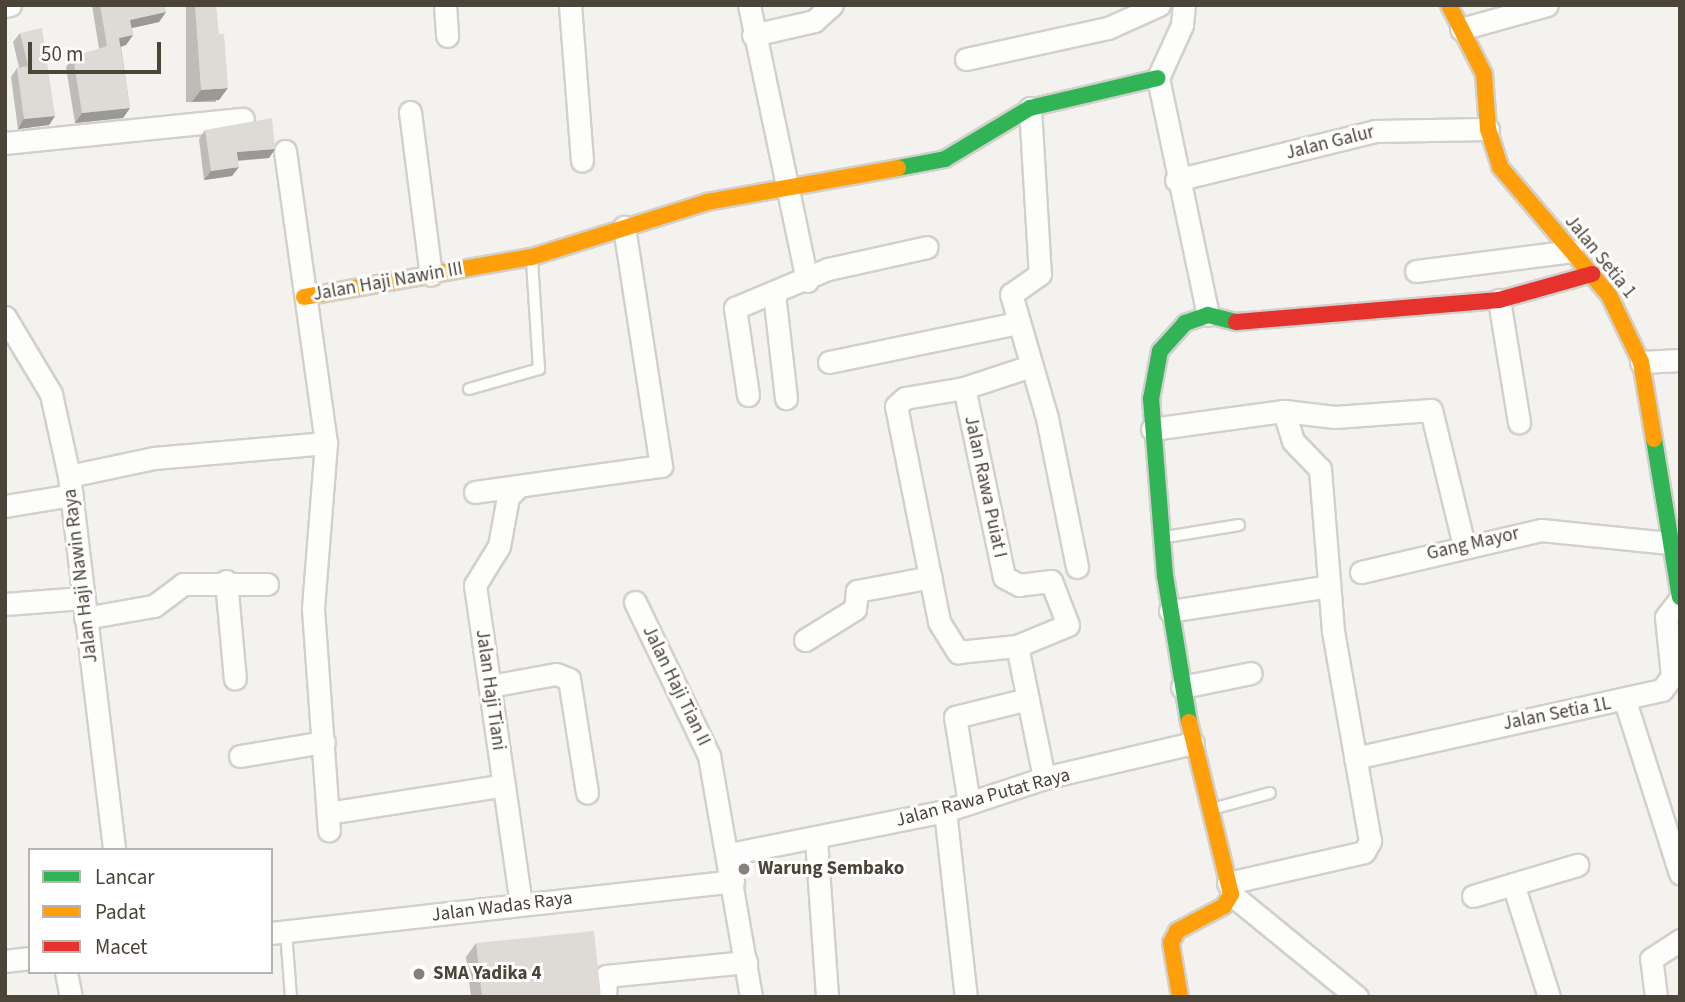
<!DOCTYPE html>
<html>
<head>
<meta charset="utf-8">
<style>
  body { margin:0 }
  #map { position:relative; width:1685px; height:1002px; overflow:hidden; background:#f4f2ee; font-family:"Source Sans 3",sans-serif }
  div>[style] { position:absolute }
  .roads { filter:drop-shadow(2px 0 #d2d0cb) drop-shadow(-2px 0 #d2d0cb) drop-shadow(0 2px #d2d0cb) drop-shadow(0 -2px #d2d0cb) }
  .lane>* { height:10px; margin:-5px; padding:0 5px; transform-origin:5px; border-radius:5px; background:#fdfdfc }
  .street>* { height:21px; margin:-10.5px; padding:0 10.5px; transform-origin:10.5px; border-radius:10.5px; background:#fdfdfc }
  .fast>* { height:16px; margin:-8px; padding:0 8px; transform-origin:8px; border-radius:8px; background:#30b455 }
  .slow>* { height:16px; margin:-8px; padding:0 8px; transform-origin:8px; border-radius:8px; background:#ff9f0a }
  .jam>* { height:16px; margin:-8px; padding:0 8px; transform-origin:8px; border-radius:8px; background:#e5322d }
  .wall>* { inset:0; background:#bfbcb8; transform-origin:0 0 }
  .shaded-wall>* { inset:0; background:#9b9996 }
  .building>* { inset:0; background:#dedbd6 }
  .dots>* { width:19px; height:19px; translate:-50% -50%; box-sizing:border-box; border:4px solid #fff; border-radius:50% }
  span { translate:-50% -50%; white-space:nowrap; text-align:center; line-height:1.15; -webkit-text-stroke:6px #fff; paint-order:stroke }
  .street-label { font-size:19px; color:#4b4439 }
  .poi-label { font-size:19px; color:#4b4439; font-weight:700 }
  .left { translate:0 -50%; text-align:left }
  .frame { position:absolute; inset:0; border:7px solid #4b4439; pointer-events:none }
  .legend { position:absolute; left:28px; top:848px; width:245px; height:126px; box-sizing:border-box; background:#fff; border:2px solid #b7b4b0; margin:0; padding:9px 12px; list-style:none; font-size:21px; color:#4b4439 }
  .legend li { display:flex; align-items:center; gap:14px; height:35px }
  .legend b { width:35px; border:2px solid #b7b4b0 }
  .scale { position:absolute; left:28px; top:42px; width:133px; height:32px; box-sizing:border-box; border:4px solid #4b4439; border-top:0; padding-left:9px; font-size:21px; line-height:24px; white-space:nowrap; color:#4b4439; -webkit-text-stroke:5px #fff; paint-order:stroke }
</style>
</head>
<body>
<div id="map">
  <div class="roads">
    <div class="lane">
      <div style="left:469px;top:389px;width:73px;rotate:-15.9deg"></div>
      <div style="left:539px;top:369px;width:109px;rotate:-93.7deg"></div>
      <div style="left:1166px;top:537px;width:74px;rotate:-9.3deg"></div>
      <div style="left:1212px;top:809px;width:60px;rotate:-15.4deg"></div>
      <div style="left:286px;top:932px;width:65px;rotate:85.6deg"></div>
    </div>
    <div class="street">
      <div style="left:445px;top:5px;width:31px;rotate:86deg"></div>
      <div style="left:570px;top:5px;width:156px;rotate:85.6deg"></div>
      <div style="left:749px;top:5px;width:282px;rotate:78.1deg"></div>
      <div style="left:1184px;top:5px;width:20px;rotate:96deg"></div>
      <div style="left:1182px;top:25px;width:58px;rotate:114.4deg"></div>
      <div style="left:1158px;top:78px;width:242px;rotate:78.1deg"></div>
      <div style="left:5px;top:6px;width:5px;rotate:-11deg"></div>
      <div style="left:1461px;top:29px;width:89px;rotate:-15.6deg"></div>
      <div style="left:753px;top:35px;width:63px;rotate:-12.9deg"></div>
      <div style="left:814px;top:21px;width:24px;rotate:-42deg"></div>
      <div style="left:966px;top:59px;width:145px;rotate:-12.3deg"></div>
      <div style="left:1108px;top:28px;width:56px;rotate:-24.3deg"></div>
      <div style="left:1030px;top:108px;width:166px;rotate:86.6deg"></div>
      <div style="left:1040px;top:274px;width:35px;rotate:145deg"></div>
      <div style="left:1011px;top:294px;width:129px;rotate:73.8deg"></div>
      <div style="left:1047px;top:418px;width:152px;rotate:78.6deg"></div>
      <div style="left:410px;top:112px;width:164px;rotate:82.7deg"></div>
      <div style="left:5px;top:143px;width:239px;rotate:-5.8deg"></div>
      <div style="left:285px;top:151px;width:295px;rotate:82deg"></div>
      <div style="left:326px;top:443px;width:167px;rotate:94.5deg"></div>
      <div style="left:313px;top:609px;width:222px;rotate:85.9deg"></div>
      <div style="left:1176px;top:180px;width:205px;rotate:-13.8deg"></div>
      <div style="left:1375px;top:131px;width:113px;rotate:-1deg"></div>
      <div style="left:1416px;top:271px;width:157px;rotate:-7.3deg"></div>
      <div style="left:774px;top:293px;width:106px;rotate:83.5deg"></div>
      <div style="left:1499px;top:300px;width:124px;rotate:80.7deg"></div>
      <div style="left:5px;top:317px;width:90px;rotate:59.1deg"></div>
      <div style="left:51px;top:394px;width:84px;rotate:77.6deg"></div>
      <div style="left:69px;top:476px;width:377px;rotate:83.1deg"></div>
      <div style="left:829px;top:362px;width:193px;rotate:-11.7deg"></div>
      <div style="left:1641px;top:362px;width:39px;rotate:-3deg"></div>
      <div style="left:964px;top:388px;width:60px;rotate:170.4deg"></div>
      <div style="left:905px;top:398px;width:12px;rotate:138deg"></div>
      <div style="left:896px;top:406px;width:220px;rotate:78.7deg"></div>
      <div style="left:939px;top:622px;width:36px;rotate:58deg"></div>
      <div style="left:958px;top:652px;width:59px;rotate:-5.8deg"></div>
      <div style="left:1017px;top:646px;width:135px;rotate:78.4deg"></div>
      <div style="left:748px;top:395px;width:88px;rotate:-98.5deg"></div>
      <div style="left:735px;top:308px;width:101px;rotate:-22.8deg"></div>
      <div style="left:828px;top:269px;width:101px;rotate:-12.5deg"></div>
      <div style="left:1152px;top:429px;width:133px;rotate:-7.8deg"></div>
      <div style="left:1284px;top:411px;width:51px;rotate:6.7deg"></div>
      <div style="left:1335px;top:417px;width:96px;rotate:-4.2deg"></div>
      <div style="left:1431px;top:410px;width:139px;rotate:76.3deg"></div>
      <div style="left:69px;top:476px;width:87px;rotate:-12deg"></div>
      <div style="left:154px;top:458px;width:173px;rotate:-5deg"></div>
      <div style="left:518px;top:487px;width:14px;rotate:135deg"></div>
      <div style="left:508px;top:497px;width:50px;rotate:100.4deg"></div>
      <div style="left:499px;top:546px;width:46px;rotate:121.6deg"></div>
      <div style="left:475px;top:585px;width:322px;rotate:81.8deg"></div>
      <div style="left:475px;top:492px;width:188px;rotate:-8deg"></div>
      <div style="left:661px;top:466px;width:242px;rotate:-98.8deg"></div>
      <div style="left:5px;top:506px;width:68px;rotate:-9.3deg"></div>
      <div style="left:1361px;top:572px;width:185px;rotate:-13.1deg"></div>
      <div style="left:1541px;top:530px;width:130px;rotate:5.8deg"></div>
      <div style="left:226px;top:581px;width:98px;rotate:84.8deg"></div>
      <div style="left:635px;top:602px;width:171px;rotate:64.3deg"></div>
      <div style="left:709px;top:756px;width:245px;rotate:80.1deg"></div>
      <div style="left:5px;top:604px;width:78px;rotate:-4.4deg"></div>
      <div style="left:1170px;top:611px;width:161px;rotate:-8.9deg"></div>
      <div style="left:85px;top:618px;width:70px;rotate:-9.9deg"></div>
      <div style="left:154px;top:606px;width:36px;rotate:-37deg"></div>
      <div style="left:183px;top:584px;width:84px"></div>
      <div style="left:805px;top:640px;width:59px;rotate:-31.8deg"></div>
      <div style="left:855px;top:609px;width:18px;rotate:-84deg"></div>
      <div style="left:857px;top:591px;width:75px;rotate:-10.7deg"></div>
      <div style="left:1017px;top:646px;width:55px;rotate:-22.4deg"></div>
      <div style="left:1068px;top:625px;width:47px;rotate:-111.1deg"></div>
      <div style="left:1051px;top:581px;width:32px;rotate:173deg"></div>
      <div style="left:1019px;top:585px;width:17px;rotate:-152deg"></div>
      <div style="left:1004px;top:577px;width:193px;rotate:-101.9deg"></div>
      <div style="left:964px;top:388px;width:71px;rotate:-18.2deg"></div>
      <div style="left:490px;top:686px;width:67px;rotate:-10.3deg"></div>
      <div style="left:556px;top:674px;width:14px;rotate:21deg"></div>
      <div style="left:569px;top:679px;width:115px;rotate:81deg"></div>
      <div style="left:1182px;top:687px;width:70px;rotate:-11.5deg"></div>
      <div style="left:1625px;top:701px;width:181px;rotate:72.3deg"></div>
      <div style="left:240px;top:756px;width:85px;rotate:-9.5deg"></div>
      <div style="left:1355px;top:758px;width:314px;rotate:-12.5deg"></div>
      <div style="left:1662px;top:690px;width:17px;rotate:-54deg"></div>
      <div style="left:1672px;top:676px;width:59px;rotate:-95.8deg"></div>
      <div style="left:1666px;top:617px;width:23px;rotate:-52deg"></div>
      <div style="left:969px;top:803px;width:87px;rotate:-99.2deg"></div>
      <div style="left:955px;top:717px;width:75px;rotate:-13.9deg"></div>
      <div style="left:945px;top:811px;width:187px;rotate:83.6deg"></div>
      <div style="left:328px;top:813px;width:178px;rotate:-9deg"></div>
      <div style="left:816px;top:839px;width:158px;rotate:86deg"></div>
      <div style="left:730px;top:854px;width:219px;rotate:-11.3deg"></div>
      <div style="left:945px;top:811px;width:104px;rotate:-18.4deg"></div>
      <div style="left:1044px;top:778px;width:153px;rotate:-13.2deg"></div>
      <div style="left:1228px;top:883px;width:139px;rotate:-12.8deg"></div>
      <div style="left:1364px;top:852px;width:13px;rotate:-61deg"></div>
      <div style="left:1370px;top:841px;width:213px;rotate:-100deg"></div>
      <div style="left:1333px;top:631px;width:163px;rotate:-94.6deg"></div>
      <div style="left:1320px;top:469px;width:39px;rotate:-134deg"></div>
      <div style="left:1293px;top:441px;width:31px;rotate:-107deg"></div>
      <div style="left:1513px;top:884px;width:119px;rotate:72.3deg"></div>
      <div style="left:1231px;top:894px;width:163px;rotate:39.3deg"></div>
      <div style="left:1473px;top:896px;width:109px;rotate:-16.6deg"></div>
      <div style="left:271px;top:933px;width:465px;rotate:-6.4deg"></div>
      <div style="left:5px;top:961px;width:25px;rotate:-7deg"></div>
      <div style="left:66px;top:972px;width:25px;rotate:79deg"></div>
      <div style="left:605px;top:997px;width:21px;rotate:-87deg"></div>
      <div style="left:606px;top:976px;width:141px;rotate:-5.7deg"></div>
      <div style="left:1656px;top:997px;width:38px;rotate:-97deg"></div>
      <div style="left:1651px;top:959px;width:35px;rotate:-33deg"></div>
    </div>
    <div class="fast">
      <div style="left:898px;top:168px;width:48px;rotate:-10.8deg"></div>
      <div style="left:945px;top:159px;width:99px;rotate:-31deg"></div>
      <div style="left:1030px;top:108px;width:131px;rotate:-13.2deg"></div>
      <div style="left:1654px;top:439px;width:160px;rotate:80.7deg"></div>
      <div style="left:1189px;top:722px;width:148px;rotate:-99.3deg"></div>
      <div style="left:1165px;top:576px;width:178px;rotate:-94.5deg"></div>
      <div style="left:1151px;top:399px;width:49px;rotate:-79.4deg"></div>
      <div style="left:1160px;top:351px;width:38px;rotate:-48deg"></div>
      <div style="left:1185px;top:323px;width:24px;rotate:-19deg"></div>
      <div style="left:1208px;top:315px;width:29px;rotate:14deg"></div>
    </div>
    <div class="slow">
      <div style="left:1449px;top:5px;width:77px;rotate:63.1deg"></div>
      <div style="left:1484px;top:74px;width:55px;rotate:85.8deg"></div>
      <div style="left:1488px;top:129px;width:40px;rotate:72deg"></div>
      <div style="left:1500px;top:167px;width:168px;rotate:49.6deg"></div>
      <div style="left:1609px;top:295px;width:74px;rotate:64.5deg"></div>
      <div style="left:1641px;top:362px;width:78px;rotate:80.4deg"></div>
      <div style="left:304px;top:297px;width:231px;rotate:-10deg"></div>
      <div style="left:532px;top:257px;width:183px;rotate:-17.4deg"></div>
      <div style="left:707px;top:202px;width:194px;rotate:-10.1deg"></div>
      <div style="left:1180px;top:997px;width:55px;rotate:-99.5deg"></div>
      <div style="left:1171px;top:943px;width:13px;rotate:-63deg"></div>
      <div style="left:1177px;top:931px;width:53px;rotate:-28deg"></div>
      <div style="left:1224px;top:906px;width:14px;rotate:-60deg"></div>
      <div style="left:1231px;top:894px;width:177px;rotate:-103.7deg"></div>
    </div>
    <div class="jam">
      <div style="left:1236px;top:322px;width:264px;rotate:-4.8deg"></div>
      <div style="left:1499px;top:300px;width:97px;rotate:-15.6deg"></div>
    </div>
  </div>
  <div class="wall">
    <div style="clip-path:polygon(92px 5px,164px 5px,166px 12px,159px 22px,132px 28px,133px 35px,126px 45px,121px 47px,130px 108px,123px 118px,75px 123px,66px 67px,73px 57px,99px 49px)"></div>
    <div style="left:186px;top:5px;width:30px;height:97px"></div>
    <div style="clip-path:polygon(20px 33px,55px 116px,49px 125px,18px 129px,11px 77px,17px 68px,19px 67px,13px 42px)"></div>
    <div style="clip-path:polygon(205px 130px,275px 149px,269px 158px,238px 161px,232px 176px,204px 180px,199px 139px)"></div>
    <div style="clip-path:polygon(476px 943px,601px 997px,471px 997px,466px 957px)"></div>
  </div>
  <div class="shaded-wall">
    <div style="clip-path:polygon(166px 12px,159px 22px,123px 30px,130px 20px)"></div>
    <div style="clip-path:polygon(133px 35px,126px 45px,112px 49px,119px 38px)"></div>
    <div style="clip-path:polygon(228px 88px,219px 100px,192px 102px,201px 90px)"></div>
    <div style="clip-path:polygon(130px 108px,123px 118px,75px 123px,82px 113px)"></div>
    <div style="clip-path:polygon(55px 116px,49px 125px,18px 129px,24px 119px)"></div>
    <div style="clip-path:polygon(275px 149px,269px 158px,230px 161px,237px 152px)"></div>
    <div style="clip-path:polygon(239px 167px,232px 176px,204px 180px,211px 171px)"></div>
  </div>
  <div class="building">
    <div style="clip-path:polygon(100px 5px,164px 5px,166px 12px,130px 20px,133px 35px,119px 38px,130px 108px,82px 113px,73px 57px,107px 46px)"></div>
    <div style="clip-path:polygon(195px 5px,216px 5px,219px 34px,224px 34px,228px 88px,201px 90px)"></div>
    <div style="clip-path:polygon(42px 28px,55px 116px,24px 119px,17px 68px,28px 66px,20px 33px)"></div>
    <div style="clip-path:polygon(272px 118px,275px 149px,237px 152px,239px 167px,211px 171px,205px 130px)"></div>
    <div style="clip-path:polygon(594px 931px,601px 997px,482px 997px,476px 943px)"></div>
  </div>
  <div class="dots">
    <div style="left:744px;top:869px;background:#868178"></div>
    <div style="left:419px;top:974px;background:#868178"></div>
  </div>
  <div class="street-label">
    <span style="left:1330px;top:143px;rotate:-14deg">Jalan Galur</span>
    <span style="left:1600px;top:257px;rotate:51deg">Jalan Setia 1</span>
    <span style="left:388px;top:282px;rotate:-10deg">Jalan Haji Nawin III</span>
    <span style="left:985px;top:487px;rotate:78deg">Jalan Rawa Puiat I</span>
    <span style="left:1473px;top:544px;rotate:-13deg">Gang Mayor</span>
    <span style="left:81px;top:576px;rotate:-97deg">Jalan Haji Nawin Raya</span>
    <span style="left:676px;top:686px;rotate:64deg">Jalan Haji Tian II</span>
    <span style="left:490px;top:690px;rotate:82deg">Jalan Haji Tiani</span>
    <span style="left:1557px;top:714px;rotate:-11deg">Jalan Setia 1L</span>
    <span style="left:983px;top:798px;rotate:-15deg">Jalan Rawa Putat Raya</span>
    <span style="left:502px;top:907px;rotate:-7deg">Jalan Wadas Raya</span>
  </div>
  <div class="poi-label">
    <span class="left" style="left:758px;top:869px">Warung Sembako</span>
    <span class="left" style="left:433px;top:974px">SMA Yadika 4</span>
  </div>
  <div class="frame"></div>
  <ul class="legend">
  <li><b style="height:9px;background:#30b455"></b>Lancar</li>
  <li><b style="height:9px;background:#ff9f0a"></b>Padat</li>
  <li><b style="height:9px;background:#e5322d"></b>Macet</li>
  </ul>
  <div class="scale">50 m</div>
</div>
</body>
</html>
